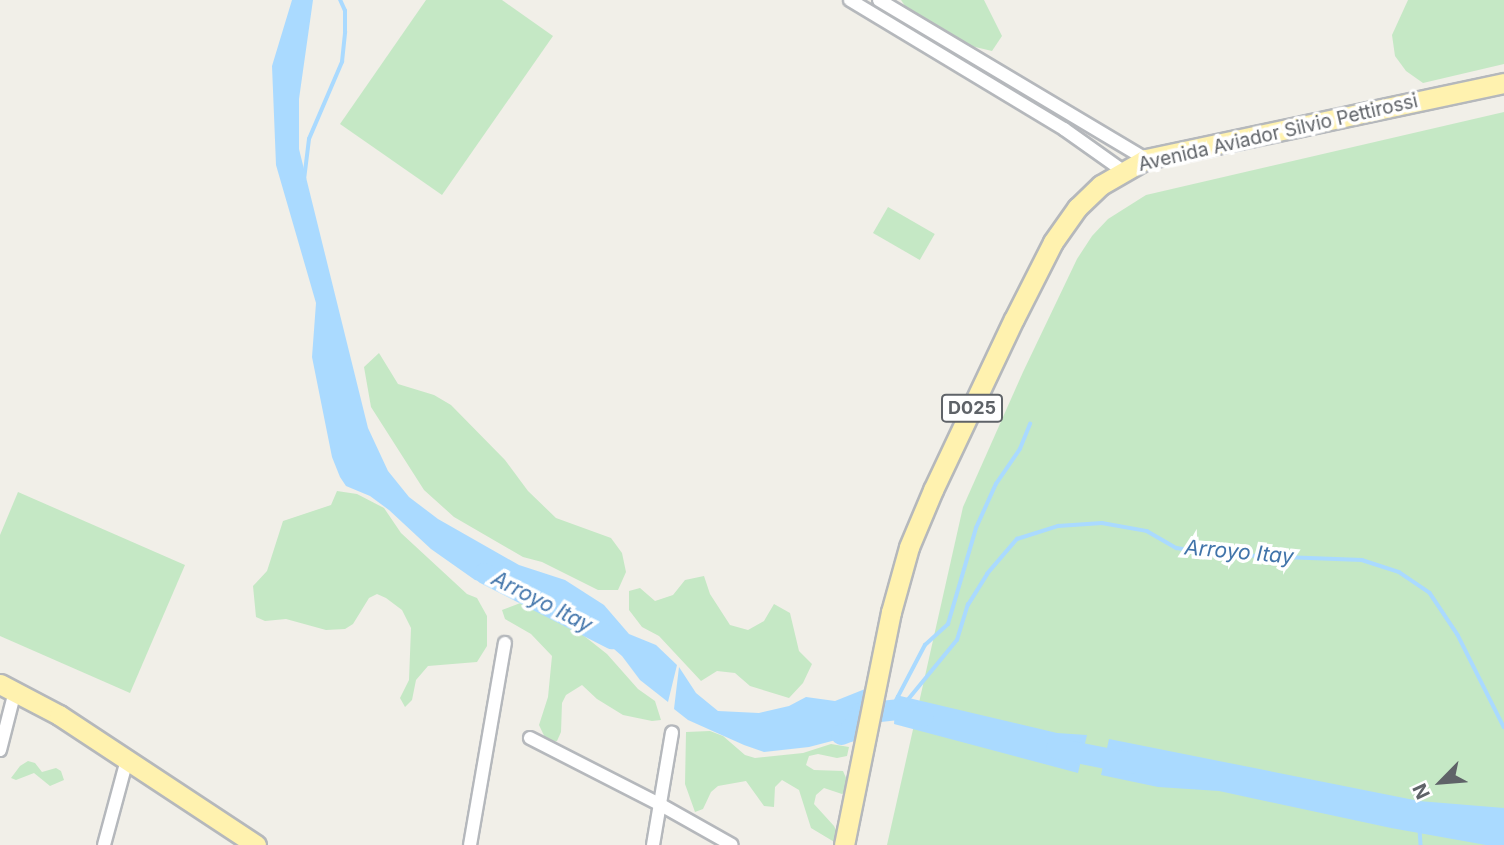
<!DOCTYPE html>
<html>
<head>
<meta charset="utf-8">
<style>
  body { margin:0 }
  #map { position:relative; width:1504px; height:845px; overflow:hidden; background:#f1efe8; font-family:Inter,sans-serif }
  div>[style] { position:absolute }
  .green>* { inset:0; background:#c5e8c5; transform-origin:0 0 }
  .water>* { inset:0; background:#aadaff }
  .stream>* { height:3.5px; margin:-1.75px; padding:0 1.75px; transform-origin:1.75px; border-radius:1.75px; background:#aadaff }
  .river>* { height:21px; margin:-10.5px; padding:0 10.5px; transform-origin:10.5px; border-radius:10.5px; background:#aadaff }
  .roads { filter:drop-shadow(2px 0 #b5b8bc) drop-shadow(-2px 0 #b5b8bc) drop-shadow(0 2px #b5b8bc) drop-shadow(0 -2px #b5b8bc) }
  .minor>* { height:12px; margin:-6px; padding:0 6px; transform-origin:6px; border-radius:6px; background:#fff }
  .primary>* { height:19px; margin:-9.5px; padding:0 9.5px; transform-origin:9.5px; border-radius:9.5px; background:#fff2af }
  span { translate:-50% -50%; white-space:nowrap; text-align:center; line-height:1.15; -webkit-text-stroke:7px #fff; paint-order:stroke }
  .shield-label span { padding:2px 5px; background:#fff; border:2px solid; border-radius:5px; -webkit-text-stroke-width:0 }
  .shield-label { font-size:18px; color:#5f6368; font-weight:700 }
  .street-label { font-size:19px; color:#5f6368 }
  .water-label { font-size:21px; color:#4174aa; font-style:italic }
  .north { position:absolute; left:1406px; top:747px; width:70px; height:70px; -webkit-text-stroke:5px #fff; paint-order:stroke; rotate:245deg; font-size:19px; font-weight:700; line-height:28px; text-align:center; color:#5f6368 }
  .north::after { content:''; display:block; margin:auto; width:24px; height:32px; background:#5f6368; clip-path:polygon(50% 0,100% 100%,50% 72%,0 100%) }
</style>
</head>
<body>
<div id="map">
  <div class="green">
    <div style="clip-path:polygon(426px 0,502px 0,553px 36px,442px 195px,340px 124px)"></div>
    <div style="clip-path:polygon(901px 0,984px 0,1002px 36px,992px 51px,971px 46px,927px 24px,909px 12px)"></div>
    <div style="clip-path:polygon(1408px 0,1504px 0,1504px 64px,1423px 83px,1406px 71px,1395px 56px,1392px 35px)"></div>
    <div style="clip-path:polygon(1504px 112px,1504px 845px,887px 845px,963px 507px,1023px 372px,1077px 259px,1092px 236px,1108px 219px,1146px 195px)"></div>
    <div style="left:888px;top:207px;width:54px;height:30px;rotate:30deg"></div>
    <div style="clip-path:polygon(379px 353px,398px 384px,434px 395px,451px 405px,505px 460px,528px 491px,556px 518px,611px 538px,622px 553px,626px 572px,618px 590px,598px 590px,542px 562px,523px 557px,454px 517px,424px 490px,371px 407px,364px 367px)"></div>
    <div style="clip-path:polygon(337px 491px,357px 494px,384px 508px,401px 533px,467px 594px,477px 598px,487px 616px,487px 646px,477px 662px,428px 666px,416px 680px,412px 700px,405px 707px,400px 698px,409px 680px,411px 628px,402px 610px,386px 598px,377px 594px,369px 598px,353px 624px,345px 629px,326px 630px,286px 619px,265px 621px,256px 617px,253px 586px,267px 571px,283px 521px,331px 505px)"></div>
    <div style="clip-path:polygon(18px 492px,185px 565px,130px 693px,0 636px,0 535px)"></div>
    <div style="clip-path:polygon(704px 576px,710px 594px,730px 625px,748px 630px,764px 621px,774px 604px,790px 613px,799px 651px,812px 664px,803px 683px,789px 698px,750px 686px,735px 673px,717px 671px,701px 681px,659px 636px,642px 627px,629px 610px,629px 591px,640px 588px,655px 601px,673px 595px,685px 580px)"></div>
    <div style="clip-path:polygon(523px 602px,543px 608px,569px 624px,607px 654px,638px 689px,655px 701px,661px 720px,652px 721px,623px 715px,597px 699px,582px 685px,566px 695px,562px 703px,561px 732px,557px 741px,548px 744px,539px 725px,548px 697px,552px 656px,531px 634px,505px 619px,502px 610px)"></div>
    <div style="clip-path:polygon(710px 731px,723px 736px,745px 755px,755px 758px,803px 753px,831px 744px,849px 747px,847px 756px,837px 758px,818px 754px,809px 756px,806px 765px,814px 770px,843px 771px,847px 780px,850px 790px,842px 794px,824px 788px,816px 795px,814px 804px,834px 826px,838px 834px,836px 843px,811px 828px,799px 790px,782px 780px,775px 787px,774px 807px,764px 806px,746px 781px,718px 786px,711px 792px,703px 809px,695px 812px,685px 784px,686px 732px)"></div>
    <div style="clip-path:polygon(28px 761px,35px 763px,42px 772px,56px 768px,61px 771px,64px 780px,50px 786px,34px 773px,16px 780px,11px 778px,20px 766px)"></div>
  </div>
  <div class="water">
    <div style="clip-path:polygon(292px 0,313px 0,299px 99px,299px 149px,368px 428px,388px 471px,409px 497px,438px 519px,519px 565px,565px 580px,604px 605px,629px 634px,656px 645px,677px 665px,668px 702px,640px 680px,622px 656px,570px 611px,533px 591px,475px 580px,431px 549px,389px 510px,370px 496px,346px 486px,340px 477px,332px 457px,312px 357px,316px 303px,276px 165px,272px 66px)"></div>
    <div style="clip-path:polygon(679px 667px,696px 693px,718px 711px,759px 713px,789px 706px,806px 697px,835px 701px,865px 689px,855px 735px,809px 747px,764px 752px,744px 745px,688px 720px,674px 709px)"></div>
    <div style="clip-path:polygon(896px 695px,1057px 733px,1087px 735px,1078px 773px,894px 724px)"></div>
    <div style="clip-path:polygon(1109px 739px,1419px 801px,1504px 808px,1504px 845px,1486px 845px,1391px 828px,1219px 791px,1158px 787px,1101px 775px)"></div>
  </div>
  <div class="stream">
    <div style="left:304px;top:180px;width:41px;rotate:-83deg"></div>
    <div style="left:309px;top:139px;width:84px;rotate:-66.8deg"></div>
    <div style="left:342px;top:62px;width:30px;rotate:-84deg"></div>
    <div style="left:345px;top:32px;width:21px;rotate:-90deg"></div>
    <div style="left:345px;top:11px;width:12px;rotate:-114deg"></div>
    <div style="left:906px;top:702px;width:80px;rotate:-50.6deg"></div>
    <div style="left:957px;top:640px;width:37px;rotate:-73deg"></div>
    <div style="left:968px;top:605px;width:36px;rotate:-58deg"></div>
    <div style="left:987px;top:574px;width:46px;rotate:-49.4deg"></div>
    <div style="left:1017px;top:539px;width:43px;rotate:-17.6deg"></div>
    <div style="left:1058px;top:526px;width:44px;rotate:-3.9deg"></div>
    <div style="left:1102px;top:523px;width:46px;rotate:10.1deg"></div>
    <div style="left:1147px;top:531px;width:34px;rotate:30deg"></div>
    <div style="left:1177px;top:548px;width:34px;rotate:10deg"></div>
    <div style="left:1210px;top:554px;width:152px;rotate:2.3deg"></div>
    <div style="left:1362px;top:560px;width:39px;rotate:18deg"></div>
    <div style="left:1399px;top:572px;width:37px;rotate:34deg"></div>
    <div style="left:1430px;top:593px;width:50px;rotate:56.3deg"></div>
    <div style="left:1458px;top:635px;width:103px;rotate:63.4deg"></div>
    <div style="left:891px;top:710px;width:73px;rotate:-62.4deg"></div>
    <div style="left:925px;top:645px;width:31px;rotate:-42deg"></div>
    <div style="left:948px;top:624px;width:100px;rotate:-73.7deg"></div>
    <div style="left:976px;top:528px;width:48px;rotate:-65.6deg"></div>
    <div style="left:996px;top:484px;width:42px;rotate:-55.6deg"></div>
    <div style="left:1020px;top:449px;width:27px;rotate:-68deg"></div>
    <div style="left:1420px;top:830px;width:15px;rotate:86deg"></div>
  </div>
  <div class="river">
    <div style="left:484px;top:573px;width:143px;rotate:27.1deg"></div>
    <div style="left:841px;top:734px;width:9px;rotate:-21deg"></div>
    <div style="left:849px;top:731px;width:22px;rotate:-56deg"></div>
    <div style="left:861px;top:713px;width:39px;rotate:-6deg"></div>
    <div style="left:900px;top:709px;width:24px;rotate:15deg"></div>
    <div style="left:1056px;top:748px;width:76px;rotate:11.3deg"></div>
  </div>
  <div class="roads">
    <div class="minor">
      <div style="left:850px;top:0;width:250px;rotate:31.1deg"></div>
      <div style="left:1064px;top:129px;width:71px;rotate:35.3deg"></div>
      <div style="left:879px;top:0;width:311px;rotate:30.8deg"></div>
      <div style="left:530px;top:738px;width:147px;rotate:27.1deg"></div>
      <div style="left:661px;top:805px;width:81px;rotate:29.4deg"></div>
      <div style="left:0;top:750px;width:61px;rotate:-75.7deg"></div>
      <div style="left:104px;top:845px;width:88px;rotate:-74.9deg"></div>
      <div style="left:470px;top:845px;width:205px;rotate:-80.2deg"></div>
      <div style="left:653px;top:845px;width:114px;rotate:-80.4deg"></div>
    </div>
    <div class="primary">
      <div style="left:0;top:684px;width:67px;rotate:27.7deg"></div>
      <div style="left:59px;top:715px;width:236px;rotate:33.4deg"></div>
      <div style="left:844px;top:845px;width:238px;rotate:-78.6deg"></div>
      <div style="left:891px;top:612px;width:67px;rotate:-74.5deg"></div>
      <div style="left:909px;top:547px;width:62px;rotate:-67.2deg"></div>
      <div style="left:933px;top:490px;width:189px;rotate:-64.7deg"></div>
      <div style="left:1014px;top:319px;width:86px;rotate:-63.1deg"></div>
      <div style="left:1053px;top:242px;width:42px;rotate:-54.8deg"></div>
      <div style="left:1077px;top:208px;width:33px;rotate:-44deg"></div>
      <div style="left:1101px;top:185px;width:52px;rotate:-30deg"></div>
      <div style="left:1146px;top:159px;width:366px;rotate:-12deg"></div>
    </div>
  </div>
  <div class="shield-label">
    <span style="left:972px;top:408px">D025</span>
  </div>
  <div class="street-label">
    <span style="left:1278px;top:133px;rotate:-13deg">Avenida Aviador Silvio Pettirossi</span>
  </div>
  <div class="water-label">
    <span style="left:1239px;top:552px;rotate:5deg">Arroyo Itay</span>
    <span style="left:542px;top:602px;rotate:27deg">Arroyo Itay</span>
  </div>
  <div class="north">N</div>
</div>
</body>
</html>
